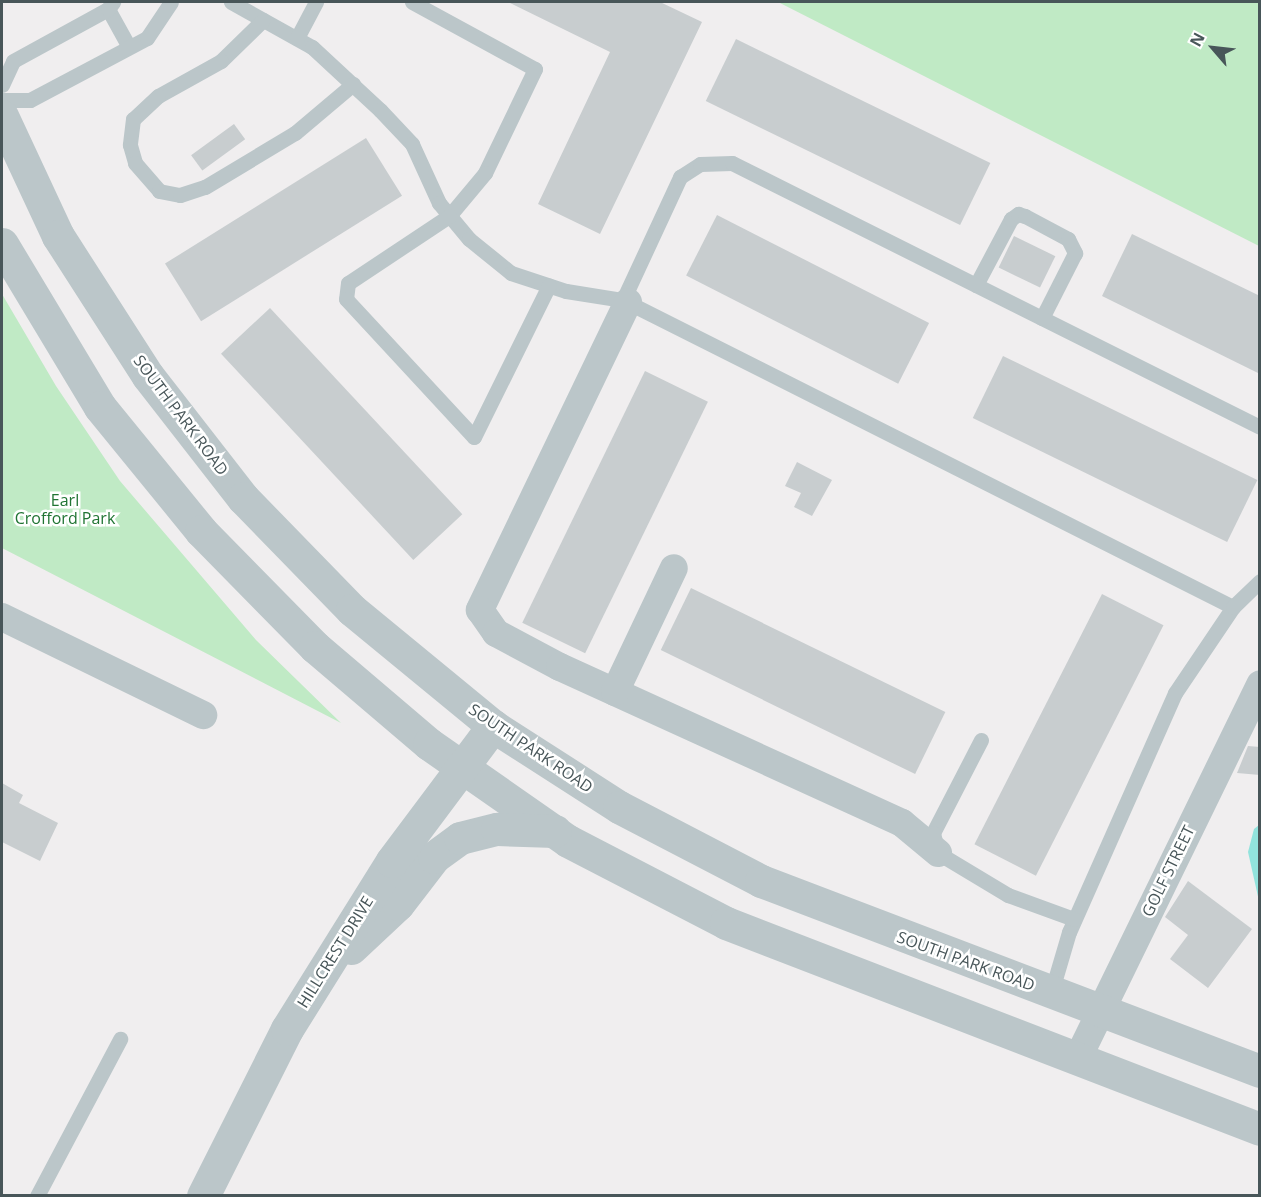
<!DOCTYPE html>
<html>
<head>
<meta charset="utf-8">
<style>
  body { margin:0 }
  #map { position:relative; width:1261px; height:1197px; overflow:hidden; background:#f0eeef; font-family:"Open Sans",sans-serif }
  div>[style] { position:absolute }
  .green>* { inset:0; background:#c0eac5 }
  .water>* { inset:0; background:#92e3dd }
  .building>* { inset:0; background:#c8cdcf; transform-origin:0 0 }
  .service>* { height:15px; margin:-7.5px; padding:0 7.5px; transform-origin:7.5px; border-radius:7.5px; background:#bbc6c9 }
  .minor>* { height:28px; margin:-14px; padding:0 14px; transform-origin:14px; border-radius:14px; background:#bbc6c9 }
  .tertiary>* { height:33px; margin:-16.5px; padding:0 16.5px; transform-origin:16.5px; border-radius:16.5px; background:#bbc6c9 }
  span { translate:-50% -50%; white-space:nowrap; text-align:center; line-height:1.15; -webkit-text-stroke:5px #fff; paint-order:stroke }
  .street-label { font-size:16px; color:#485659 }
  .park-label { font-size:16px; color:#207433 }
  .frame { position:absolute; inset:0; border:3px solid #485659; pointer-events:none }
  .north { position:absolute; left:1183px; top:18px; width:60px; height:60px; -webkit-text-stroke:4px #fff; paint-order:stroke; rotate:298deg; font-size:16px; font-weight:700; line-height:24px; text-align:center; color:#485659 }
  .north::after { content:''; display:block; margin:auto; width:21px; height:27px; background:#485659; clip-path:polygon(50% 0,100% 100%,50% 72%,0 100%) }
</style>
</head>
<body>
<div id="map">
  <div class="green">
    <div style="clip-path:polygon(778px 2px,1259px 2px,1259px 246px)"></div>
    <div style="clip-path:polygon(2px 294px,56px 386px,120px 481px,256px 640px,341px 723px,2px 548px)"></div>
  </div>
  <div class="water">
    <div style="clip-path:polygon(1259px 825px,1259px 901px,1248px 852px,1254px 829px)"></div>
  </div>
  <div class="building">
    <div style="clip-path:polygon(508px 2px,660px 2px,702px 22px,600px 234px,538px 204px,610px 52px)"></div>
    <div style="left:736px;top:39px;width:283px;height:69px;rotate:26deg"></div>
    <div style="left:234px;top:124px;width:19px;height:53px;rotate:54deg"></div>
    <div style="left:366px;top:138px;width:68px;height:237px;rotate:58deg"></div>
    <div style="left:717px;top:215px;width:238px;height:68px;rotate:27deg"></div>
    <div style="clip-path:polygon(1132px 234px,1260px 296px,1260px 374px,1102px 296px)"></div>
    <div style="left:1014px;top:236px;width:46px;height:35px;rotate:26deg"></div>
    <div style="left:270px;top:308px;width:282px;height:67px;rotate:47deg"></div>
    <div style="left:1003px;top:356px;width:283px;height:69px;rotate:26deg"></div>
    <div style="left:645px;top:371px;width:70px;height:280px;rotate:26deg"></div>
    <div style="clip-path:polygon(797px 462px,832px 480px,812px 516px,794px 507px,801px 493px,785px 486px)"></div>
    <div style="left:691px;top:588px;width:283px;height:69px;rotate:26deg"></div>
    <div style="left:1102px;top:594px;width:69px;height:281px;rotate:27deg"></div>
    <div style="clip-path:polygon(1248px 746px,1260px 747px,1260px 775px,1237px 773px)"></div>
    <div style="clip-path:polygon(2px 783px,23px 795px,19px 803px,58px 823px,40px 861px,2px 842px)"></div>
    <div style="clip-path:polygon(1188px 881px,1252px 929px,1208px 988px,1170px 959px,1188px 935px,1165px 917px)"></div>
  </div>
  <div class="service">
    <div style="left:231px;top:2px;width:93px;rotate:29.1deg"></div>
    <div style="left:312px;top:47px;width:93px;rotate:42.8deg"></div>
    <div style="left:380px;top:110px;width:47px;rotate:46.7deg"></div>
    <div style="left:412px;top:144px;width:65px;rotate:65.4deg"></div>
    <div style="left:439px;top:203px;width:47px;rotate:50.2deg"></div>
    <div style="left:469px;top:239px;width:54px;rotate:39deg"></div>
    <div style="left:511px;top:273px;width:58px;rotate:18.1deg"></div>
    <div style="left:566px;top:291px;width:58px;rotate:9deg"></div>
    <div style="left:623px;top:300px;width:683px;rotate:26.72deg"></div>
    <div style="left:1233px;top:607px;width:104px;rotate:124deg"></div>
    <div style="left:1175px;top:693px;width:261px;rotate:113.9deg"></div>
    <div style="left:1069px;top:932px;width:64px;rotate:106.4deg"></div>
    <div style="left:412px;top:2px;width:140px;rotate:28.6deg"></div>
    <div style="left:535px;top:69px;width:115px;rotate:115.7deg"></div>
    <div style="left:485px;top:173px;width:56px;rotate:129.9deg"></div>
    <div style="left:449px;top:216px;width:121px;rotate:146.4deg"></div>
    <div style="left:348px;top:283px;width:16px;rotate:97deg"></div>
    <div style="left:346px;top:299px;width:188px;rotate:47.2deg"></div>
    <div style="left:474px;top:437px;width:169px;rotate:-63.7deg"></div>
    <div style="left:108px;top:9px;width:43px;rotate:61.1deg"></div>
    <div style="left:263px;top:20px;width:59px;rotate:135.7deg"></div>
    <div style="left:221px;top:61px;width:72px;rotate:150.9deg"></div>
    <div style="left:158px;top:96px;width:34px;rotate:137deg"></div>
    <div style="left:133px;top:119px;width:26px;rotate:97deg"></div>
    <div style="left:130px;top:145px;width:19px;rotate:74deg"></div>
    <div style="left:135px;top:163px;width:37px;rotate:49deg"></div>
    <div style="left:159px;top:191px;width:21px;rotate:11deg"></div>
    <div style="left:180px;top:195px;width:26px;rotate:-18deg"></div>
    <div style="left:205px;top:187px;width:105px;rotate:-31deg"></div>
    <div style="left:295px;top:133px;width:76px;rotate:-40.2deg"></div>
    <div style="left:297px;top:38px;width:41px;rotate:-62.2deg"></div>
    <div style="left:2px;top:85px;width:26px;rotate:-65deg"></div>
    <div style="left:13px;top:61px;width:108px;rotate:-28.7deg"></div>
    <div style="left:108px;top:9px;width:9px;rotate:-54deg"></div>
    <div style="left:2px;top:100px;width:28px"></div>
    <div style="left:30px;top:100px;width:132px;rotate:-27.9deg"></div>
    <div style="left:147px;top:38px;width:43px;rotate:-56.3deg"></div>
    <div style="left:976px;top:285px;width:75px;rotate:-62.1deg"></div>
    <div style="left:1011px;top:219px;width:9px;rotate:-36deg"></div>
    <div style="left:1018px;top:214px;width:7px;rotate:16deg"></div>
    <div style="left:1025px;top:216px;width:49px;rotate:28.1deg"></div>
    <div style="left:1068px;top:239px;width:16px;rotate:63deg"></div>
    <div style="left:1075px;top:253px;width:73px;rotate:116.9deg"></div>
    <div style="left:623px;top:300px;width:136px;rotate:-65.1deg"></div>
    <div style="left:680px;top:177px;width:24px;rotate:-33deg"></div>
    <div style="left:700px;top:164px;width:32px;rotate:-2deg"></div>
    <div style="left:732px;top:163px;width:590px;rotate:26.57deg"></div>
    <div style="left:1233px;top:607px;width:37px;rotate:-44deg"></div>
    <div style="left:981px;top:740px;width:105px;rotate:117.3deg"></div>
    <div style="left:933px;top:833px;width:21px;rotate:76deg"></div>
    <div style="left:938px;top:853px;width:82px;rotate:31deg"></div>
    <div style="left:1008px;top:895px;width:70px;rotate:20deg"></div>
    <div style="left:37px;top:1196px;width:178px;rotate:-62.1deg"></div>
  </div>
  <div class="minor">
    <div style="left:628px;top:302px;width:342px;rotate:115.7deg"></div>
    <div style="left:480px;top:610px;width:28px;rotate:55deg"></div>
    <div style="left:496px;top:633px;width:72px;rotate:28deg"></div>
    <div style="left:560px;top:667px;width:376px;rotate:24.5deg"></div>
    <div style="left:902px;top:823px;width:47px;rotate:39.8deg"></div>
    <div style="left:2px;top:617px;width:224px;rotate:26deg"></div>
    <div style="left:615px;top:692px;width:137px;rotate:-64.6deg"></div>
    <div style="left:1077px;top:1060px;width:418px;rotate:-64deg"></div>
  </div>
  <div class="tertiary">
    <div style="left:2px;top:116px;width:132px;rotate:65deg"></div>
    <div style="left:58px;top:236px;width:166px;rotate:57.3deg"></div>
    <div style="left:148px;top:376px;width:155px;rotate:52.1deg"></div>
    <div style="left:243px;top:498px;width:156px;rotate:45.8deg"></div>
    <div style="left:352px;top:610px;width:183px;rotate:39.4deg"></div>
    <div style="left:493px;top:726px;width:150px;rotate:32.7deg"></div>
    <div style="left:619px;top:807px;width:160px;rotate:27.5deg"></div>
    <div style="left:761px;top:881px;width:534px;rotate:20.84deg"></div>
    <div style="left:2px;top:244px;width:190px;rotate:59deg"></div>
    <div style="left:100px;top:407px;width:160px;rotate:50.8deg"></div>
    <div style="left:201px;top:531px;width:163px;rotate:45.5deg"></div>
    <div style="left:315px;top:647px;width:150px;rotate:40.4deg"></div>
    <div style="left:429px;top:744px;width:169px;rotate:34.9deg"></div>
    <div style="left:568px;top:841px;width:178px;rotate:27.4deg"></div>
    <div style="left:726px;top:923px;width:572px;rotate:21.1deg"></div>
    <div style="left:351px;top:948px;width:64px;rotate:-43.1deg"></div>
    <div style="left:398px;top:904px;width:59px;rotate:-52.5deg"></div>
    <div style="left:434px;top:857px;width:32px;rotate:-36deg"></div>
    <div style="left:460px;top:838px;width:38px;rotate:-14deg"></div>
    <div style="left:497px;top:829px;width:58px;rotate:2deg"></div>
    <div style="left:203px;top:1196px;width:187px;rotate:-63.3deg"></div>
    <div style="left:287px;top:1029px;width:198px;rotate:-58deg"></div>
    <div style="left:392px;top:861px;width:169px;rotate:-53.2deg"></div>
  </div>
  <div class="street-label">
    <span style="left:181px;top:415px;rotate:53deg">SOUTH PARK ROAD</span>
    <span style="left:531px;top:748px;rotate:34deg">SOUTH PARK ROAD</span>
    <span style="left:1168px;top:871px;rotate:-64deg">GOLF STREET</span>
    <span style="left:335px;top:952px;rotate:-58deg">HILLCREST DRIVE</span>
    <span style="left:966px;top:961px;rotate:20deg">SOUTH PARK ROAD</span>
  </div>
  <div class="park-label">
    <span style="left:65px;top:509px">Earl<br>Crofford Park</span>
  </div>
  <div class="frame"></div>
  <div class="north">N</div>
</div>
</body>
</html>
